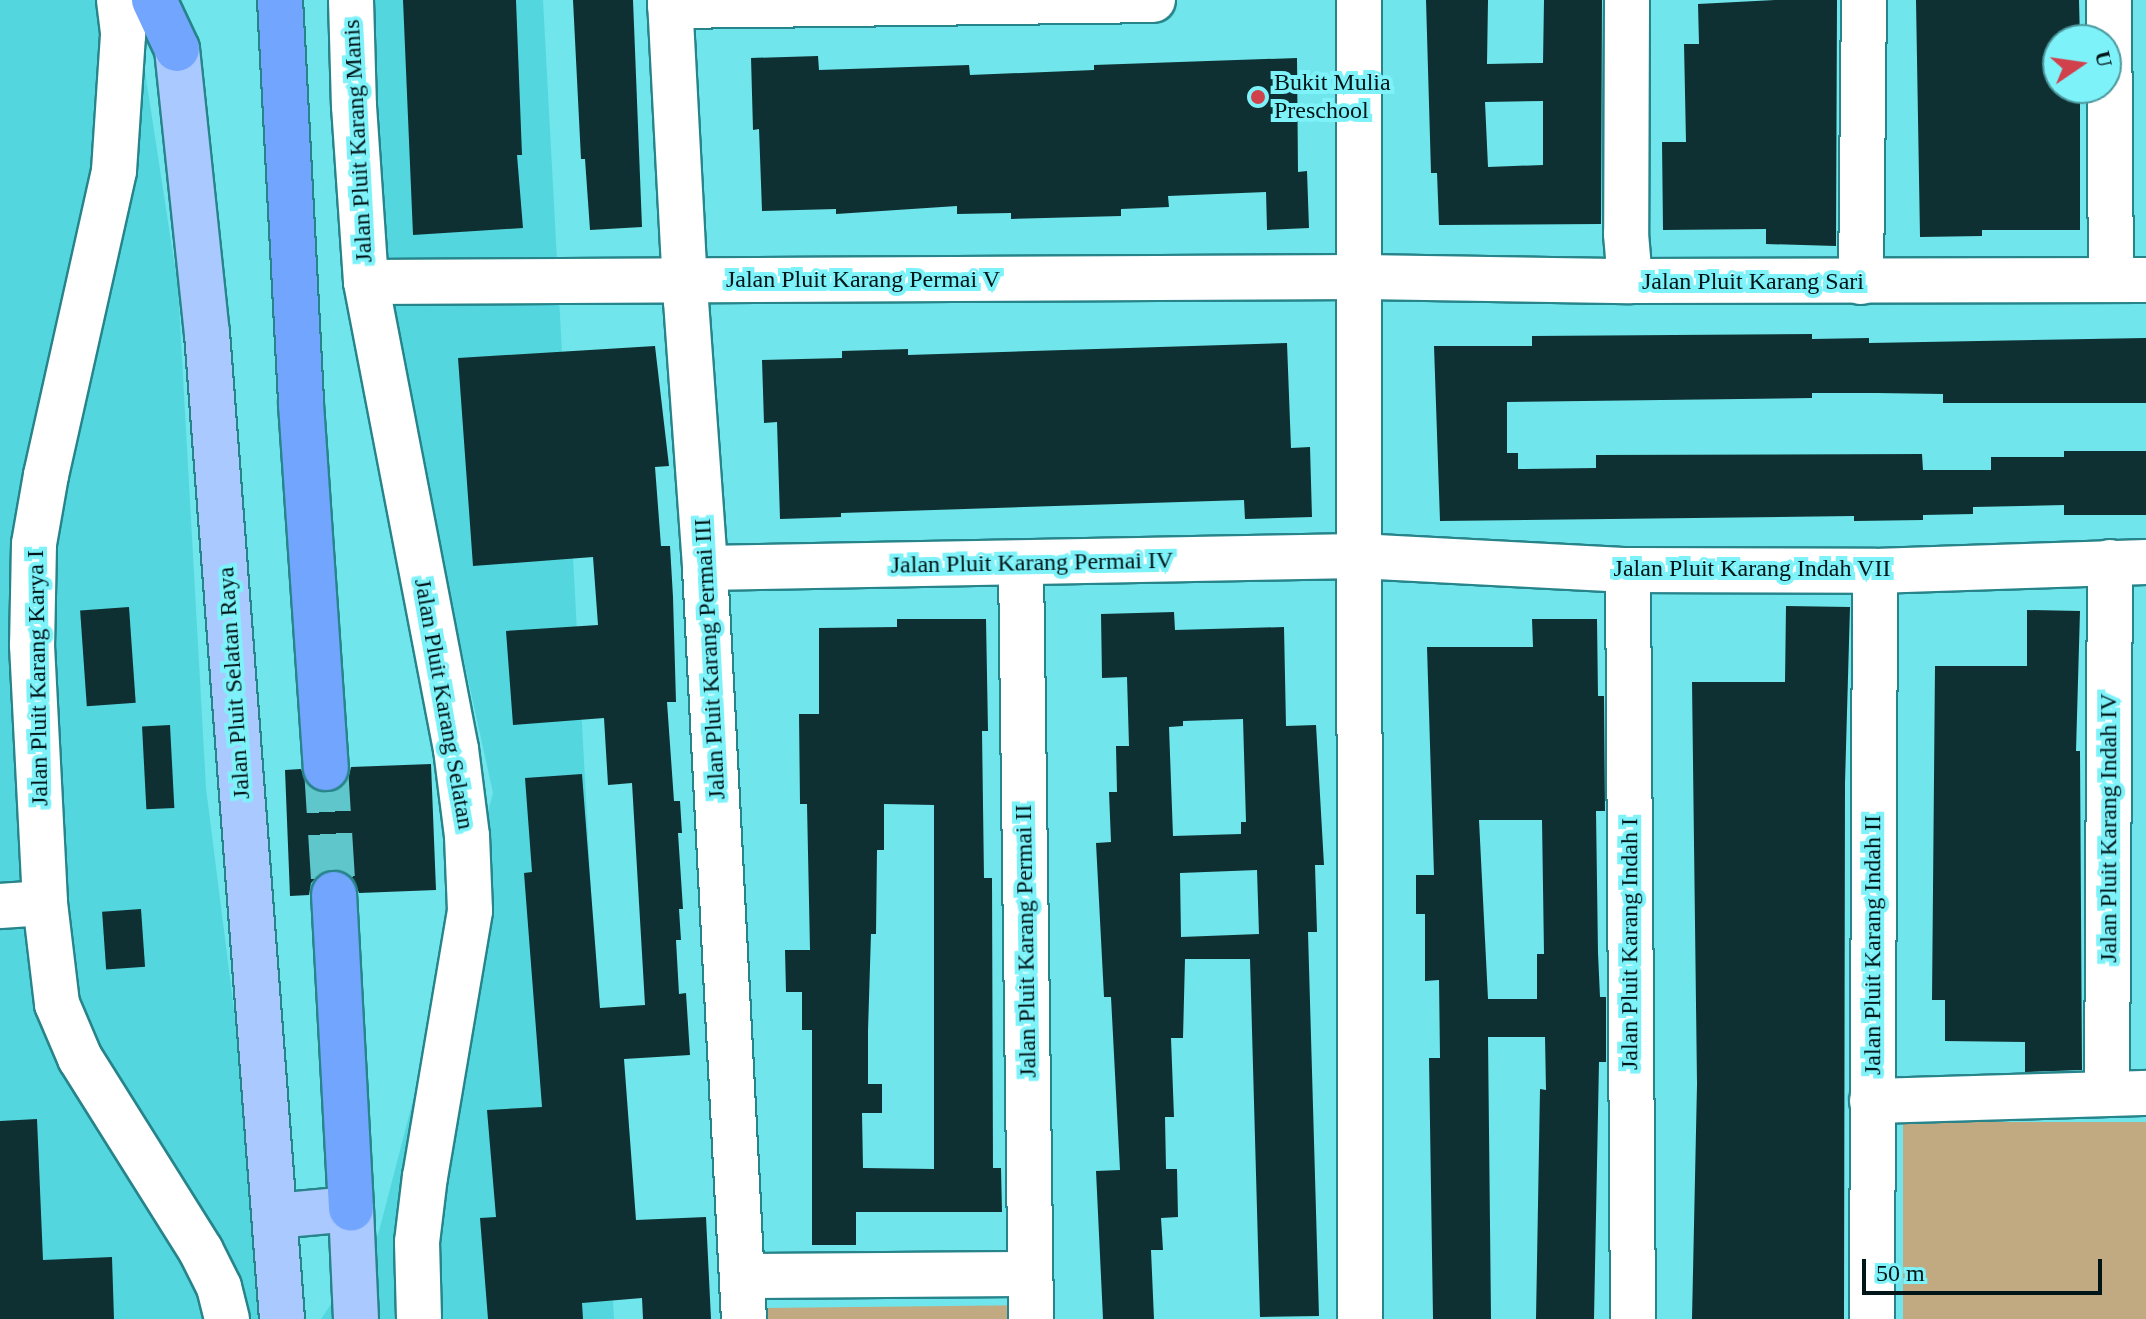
<!DOCTYPE html>
<html>
<head>
<meta charset="utf-8">
<style>
  body { margin:0 }
  #map { position:relative; width:2146px; height:1319px; overflow:hidden; background:#70e5eb; font-family:"Times New Roman",serif }
  div>[style] { position:absolute }
  .built>* { inset:0; background:#54d6de }
  .green>* { inset:0; background:#c1aa82; transform-origin:0 0 }
  .building>* { inset:0; background:#0f3032; transform-origin:0 0 }
  .highway-tunnel>* { height:44px; margin-top:-22px; transform-origin:0; background:repeating-linear-gradient(90deg,#5fc6cb 0 44px,transparent 0 66px) }
  .roads { filter:drop-shadow(2px 0 #26848a) drop-shadow(-2px 0 #26848a) drop-shadow(0 2px #26848a) drop-shadow(0 -2px #26848a) }
  .minor>* { height:44px; margin:-22px; padding:0 22px; transform-origin:22px; border-radius:22px; background:#fff }
  .major>* { height:44px; margin:-22px; padding:0 22px; transform-origin:22px; border-radius:22px; background:#aac9fe }
  .highway>* { height:44px; margin:-22px; padding:0 22px; transform-origin:22px; border-radius:22px; background:#72a5fd }
  .dots>* { width:22px; height:22px; translate:-50% -50%; box-sizing:border-box; border:4px solid #7ef2f9; border-radius:50% }
  span { translate:-50% -50%; white-space:nowrap; text-align:center; line-height:1.15; -webkit-text-stroke:8px #7ef2f9; paint-order:stroke }
  .poi-label { font-size:24px; color:#001517 }
  .left { translate:0 -50%; text-align:left }
  .street-label { font-size:24px; color:#001517 }
  .north { position:absolute; left:2042px; top:24px; width:80px; height:80px; box-sizing:border-box; background:#7ef2f9; border:2px solid #4c9a9f; border-radius:50%; rotate:77deg; font-size:22px; font-weight:700; line-height:32px; text-align:center; color:#001517 }
  .north::after { content:''; display:block; margin:auto; width:28px; height:36px; background:#d1414c; clip-path:polygon(50% 0,100% 100%,50% 72%,0 100%) }
  .scale { position:absolute; left:1862px; top:1259px; width:240px; height:36px; box-sizing:border-box; border:4px solid #001517; border-top:0; padding-left:10px; font-size:24px; line-height:28px; white-space:nowrap; color:#001517; -webkit-text-stroke:6px #7ef2f9; paint-order:stroke }
</style>
</head>
<body>
<div id="map">
  <div class="built">
    <div style="clip-path:polygon(0 0,134px 0,178px 287px,206px 788px,273px 1319px,0 1319px)"></div>
    <div style="clip-path:polygon(373px 0,543px 0,614px 1319px,321px 1319px,378px 1235px,493px 793px,383px 291px)"></div>
  </div>
  <div class="green">
    <div style="left:1903px;top:1122px;width:243px;height:197px"></div>
    <div style="clip-path:polygon(1030px 1305px,1030px 1319px,765px 1319px,764px 1308px)"></div>
  </div>
  <div class="building">
    <div style="clip-path:polygon(403px 0,516px 0,522px 155px,517px 155px,523px 228px,413px 235px)"></div>
    <div style="clip-path:polygon(573px 0,633px 0,642px 227px,590px 230px,585px 159px,581px 159px)"></div>
    <div style="clip-path:polygon(evenodd,1426px 0,1488px 0,1487px 64px,1543px 63px,1544px 0,1602px 0,1601px 224px,1439px 225px,1437px 173px,1431px 173px,1426px 0,1543px 101px,1543px 165px,1488px 167px,1485px 102px,1543px 101px)"></div>
    <div style="clip-path:polygon(1775px 0,1837px 0,1836px 246px,1766px 244px,1766px 229px,1663px 230px,1662px 142px,1686px 142px,1684px 44px,1699px 44px,1698px 4px)"></div>
    <div style="clip-path:polygon(1916px 0,2079px 0,2080px 40px,2058px 40px,2058px 88px,2080px 88px,2080px 230px,1982px 230px,1982px 236px,1920px 237px)"></div>
    <div style="clip-path:polygon(818px 56px,819px 70px,969px 65px,970px 75px,1094px 70px,1094px 65px,1297px 58px,1298px 172px,1307px 171px,1309px 228px,1267px 230px,1266px 192px,1168px 196px,1169px 207px,1121px 209px,1121px 216px,1011px 219px,1011px 213px,957px 214px,957px 206px,836px 214px,836px 209px,762px 211px,759px 129px,753px 130px,751px 58px)"></div>
    <div style="clip-path:polygon(1812px 334px,1812px 339px,1869px 338px,1869px 343px,2146px 338px,2146px 403px,1943px 403px,1943px 394px,1877px 393px,1812px 393px,1812px 398px,1507px 402px,1507px 453px,1518px 453px,1518px 469px,1596px 468px,1596px 455px,1922px 454px,1923px 470px,1991px 470px,1991px 457px,2064px 457px,2064px 451px,2146px 451px,2146px 515px,2064px 515px,2064px 505px,1973px 507px,1973px 514px,1923px 515px,1923px 520px,1854px 521px,1854px 516px,1440px 521px,1434px 346px,1532px 346px,1532px 336px)"></div>
    <div style="clip-path:polygon(1287px 343px,1291px 448px,1310px 447px,1312px 517px,1245px 519px,1244px 500px,841px 513px,841px 517px,780px 519px,777px 422px,764px 423px,762px 360px,842px 358px,842px 351px,908px 349px,908px 355px)"></div>
    <div style="clip-path:polygon(655px 346px,669px 466px,655px 467px,661px 546px,670px 546px,673px 597px,676px 702px,667px 702px,674px 801px,680px 801px,682px 833px,678px 833px,683px 909px,679px 909px,681px 940px,676px 940px,679px 994px,686px 993px,690px 1055px,624px 1059px,636px 1220px,706px 1217px,711px 1319px,643px 1319px,642px 1298px,582px 1303px,583px 1319px,488px 1319px,480px 1218px,496px 1217px,487px 1110px,542px 1107px,524px 873px,532px 872px,525px 778px,582px 774px,600px 1008px,645px 1005px,632px 783px,608px 785px,604px 718px,513px 725px,506px 631px,598px 625px,593px 557px,473px 566px,458px 358px)"></div>
    <div style="clip-path:polygon(1786px 606px,1850px 607px,1845px 783px,1844px 1319px,1692px 1319px,1697px 1084px,1692px 682px,1785px 682px)"></div>
    <div style="left:129px;top:607px;width:96px;height:49px;rotate:86deg"></div>
    <div style="clip-path:polygon(2027px 610px,2080px 611px,2076px 751px,2080px 751px,2082px 1070px,2025px 1072px,2025px 1042px,1945px 1041px,1945px 1000px,1932px 1000px,1935px 666px,2027px 666px)"></div>
    <div style="clip-path:polygon(evenodd,1174px 612px,1175px 630px,1284px 627px,1286px 726px,1316px 725px,1324px 865px,1315px 865px,1317px 932px,1308px 932px,1319px 1316px,1260px 1317px,1250px 959px,1185px 959px,1183px 1038px,1171px 1038px,1174px 1117px,1165px 1117px,1166px 1169px,1177px 1169px,1178px 1217px,1161px 1218px,1163px 1250px,1151px 1250px,1154px 1319px,1103px 1319px,1096px 1171px,1120px 1170px,1111px 997px,1104px 997px,1096px 843px,1111px 842px,1109px 792px,1117px 792px,1116px 746px,1129px 746px,1127px 677px,1102px 678px,1101px 614px,1174px 612px,1243px 719px,1246px 822px,1241px 822px,1241px 834px,1173px 836px,1169px 727px,1183px 726px,1183px 721px,1243px 719px,1174px 612px,1257px 870px,1259px 934px,1181px 937px,1180px 873px,1257px 870px)"></div>
    <div style="clip-path:polygon(evenodd,897px 619px,986px 619px,988px 731px,982px 731px,984px 878px,992px 878px,993px 1168px,1001px 1168px,1002px 1212px,856px 1212px,856px 1245px,812px 1245px,812px 1030px,802px 1030px,802px 992px,786px 992px,785px 950px,810px 950px,807px 804px,800px 804px,799px 714px,819px 714px,819px 628px,897px 627px,897px 619px,884px 804px,934px 805px,934px 1169px,863px 1168px,862px 1113px,882px 1113px,882px 1084px,868px 1084px,868px 1030px,871px 934px,876px 934px,877px 850px,884px 850px,884px 804px)"></div>
    <div style="clip-path:polygon(evenodd,1532px 619px,1597px 619px,1598px 696px,1604px 696px,1605px 811px,1596px 811px,1598px 953px,1600px 997px,1606px 997px,1606px 1062px,1599px 1062px,1594px 1319px,1536px 1319px,1540px 1089px,1546px 1090px,1545px 1037px,1488px 1037px,1491px 1319px,1433px 1319px,1429px 1058px,1440px 1058px,1439px 980px,1425px 981px,1425px 914px,1416px 914px,1416px 875px,1434px 875px,1427px 647px,1533px 647px,1532px 619px,1479px 820px,1542px 820px,1544px 954px,1537px 954px,1537px 999px,1488px 999px,1479px 820px)"></div>
    <div style="left:170px;top:725px;width:83px;height:28px;rotate:87deg"></div>
    <div style="clip-path:polygon(431px 764px,436px 890px,359px 893px,354px 880px,346px 872px,333px 869px,320px 874px,311px 883px,309px 895px,290px 896px,285px 770px,301px 769px,306px 783px,314px 790px,327px 793px,341px 788px,348px 780px,351px 767px)"></div>
    <div style="left:141px;top:909px;width:58px;height:39px;rotate:86deg"></div>
    <div style="clip-path:polygon(37px 1119px,43px 1260px,112px 1257px,114px 1319px,0 1319px,0 1121px)"></div>
  </div>
  <div class="highway-tunnel">
    <div style="left:326px;top:768px;width:126px;rotate:86.4deg"></div>
  </div>
  <div class="roads">
    <div class="minor">
      <div style="left:119px;top:0;width:35px;rotate:83deg"></div>
      <div style="left:123px;top:35px;width:136px;rotate:93.8deg"></div>
      <div style="left:114px;top:171px;width:312px;rotate:102.6deg"></div>
      <div style="left:46px;top:475px;width:70px;rotate:99.9deg"></div>
      <div style="left:34px;top:544px;width:101px;rotate:91.1deg"></div>
      <div style="left:32px;top:645px;width:258px;rotate:87.1deg"></div>
      <div style="left:45px;top:903px;width:102px;rotate:83.2deg"></div>
      <div style="left:57px;top:1004px;width:59px;rotate:66.9deg"></div>
      <div style="left:80px;top:1058px;width:228px;rotate:57.9deg"></div>
      <div style="left:201px;top:1251px;width:40px;rotate:63.4deg"></div>
      <div style="left:219px;top:1287px;width:33px;rotate:76deg"></div>
      <div style="left:351px;top:0;width:106px;rotate:88.4deg"></div>
      <div style="left:354px;top:106px;width:176px;rotate:86.1deg"></div>
      <div style="left:366px;top:282px;width:476px;rotate:79.1deg"></div>
      <div style="left:456px;top:749px;width:88px;rotate:82.8deg"></div>
      <div style="left:467px;top:836px;width:75px;rotate:87.7deg"></div>
      <div style="left:470px;top:911px;width:269px;rotate:99.6deg"></div>
      <div style="left:425px;top:1176px;width:66px;rotate:96.9deg"></div>
      <div style="left:417px;top:1242px;width:77px;rotate:88.5deg"></div>
      <div style="left:670px;top:0;width:301px;rotate:87deg"></div>
      <div style="left:686px;top:301px;width:268px;rotate:85.9deg"></div>
      <div style="left:705px;top:568px;width:752px;rotate:87.03deg"></div>
      <div style="left:1359px;top:0;width:1319px;rotate:89.96deg"></div>
      <div style="left:1627px;top:0;width:234px;rotate:90.2deg"></div>
      <div style="left:1626px;top:234px;width:47px;rotate:85.1deg"></div>
      <div style="left:2109px;top:0;width:280px;rotate:89.6deg"></div>
      <div style="left:670px;top:6px;width:483px;rotate:-0.7deg"></div>
      <div style="left:366px;top:282px;width:995px;rotate:-0.29deg"></div>
      <div style="left:1361px;top:277px;width:269px;rotate:0.9deg"></div>
      <div style="left:1630px;top:281px;width:516px;rotate:-0.11deg"></div>
      <div style="left:1861px;top:282px;width:282px;rotate:-89.4deg"></div>
      <div style="left:1021px;top:564px;width:755px;rotate:89.24deg"></div>
      <div style="left:705px;top:568px;width:653px;rotate:-1.05deg"></div>
      <div style="left:1358px;top:556px;width:270px;rotate:3deg"></div>
      <div style="left:1628px;top:570px;width:247px;rotate:0.2deg"></div>
      <div style="left:1875px;top:571px;width:271px;rotate:-1.9deg"></div>
      <div style="left:1628px;top:570px;width:749px;rotate:89.62deg"></div>
      <div style="left:0;top:906px;width:45px;rotate:-3.8deg"></div>
      <div style="left:2107px;top:1094px;width:532px;rotate:-89.68deg"></div>
      <div style="left:1872px;top:1101px;width:274px;rotate:-1.7deg"></div>
      <div style="left:742px;top:1276px;width:288px;rotate:-0.4deg"></div>
      <div style="left:1872px;top:1319px;width:748px;rotate:-89.77deg"></div>
    </div>
    <div class="major">
      <div style="left:177px;top:49px;width:286px;rotate:84deg"></div>
      <div style="left:207px;top:333px;width:989px;rotate:85.65deg"></div>
      <div style="left:275px;top:1216px;width:76px;rotate:-5.3deg"></div>
      <div style="left:351px;top:1209px;width:110px;rotate:87.4deg"></div>
    </div>
    <div class="highway">
      <div style="left:154px;top:0;width:54px;rotate:64.9deg"></div>
      <div style="left:280px;top:0;width:405px;rotate:87deg"></div>
      <div style="left:301px;top:404px;width:365px;rotate:86.1deg"></div>
      <div style="left:334px;top:894px;width:315px;rotate:86.9deg"></div>
    </div>
  </div>
  <div class="dots">
    <div style="left:1258px;top:97px;background:#d1414c"></div>
  </div>
  <div class="poi-label">
    <span class="left" style="left:1274px;top:97px">Bukit Mulia<br>Preschool</span>
  </div>
  <div class="street-label">
    <span style="left:358px;top:141px;rotate:-93deg">Jalan Pluit Karang Manis</span>
    <span style="left:863px;top:280px">Jalan Pluit Karang Permai V</span>
    <span style="left:1753px;top:282px">Jalan Pluit Karang Sari</span>
    <span style="left:1032px;top:563px;rotate:-1deg">Jalan Pluit Karang Permai IV</span>
    <span style="left:1752px;top:569px">Jalan Pluit Karang Indah VII</span>
    <span style="left:710px;top:659px;rotate:-93deg">Jalan Pluit Karang Permai III</span>
    <span style="left:38px;top:678px;rotate:-91deg">Jalan Pluit Karang Karya I</span>
    <span style="left:234px;top:683px;rotate:-94deg">Jalan Pluit Selatan Raya</span>
    <span style="left:444px;top:704px;rotate:80deg">Jalan Pluit Karang Selatan</span>
    <span style="left:2109px;top:828px;rotate:-90deg">Jalan Pluit Karang Indah IV</span>
    <span style="left:1026px;top:941px;rotate:-91deg">Jalan Pluit Karang Permai II</span>
    <span style="left:1630px;top:944px;rotate:-90deg">Jalan Pluit Karang Indah I</span>
    <span style="left:1873px;top:945px;rotate:-90deg">Jalan Pluit Karang Indah II</span>
  </div>
  <div class="north">U</div>
  <div class="scale">50 m</div>
</div>
</body>
</html>
